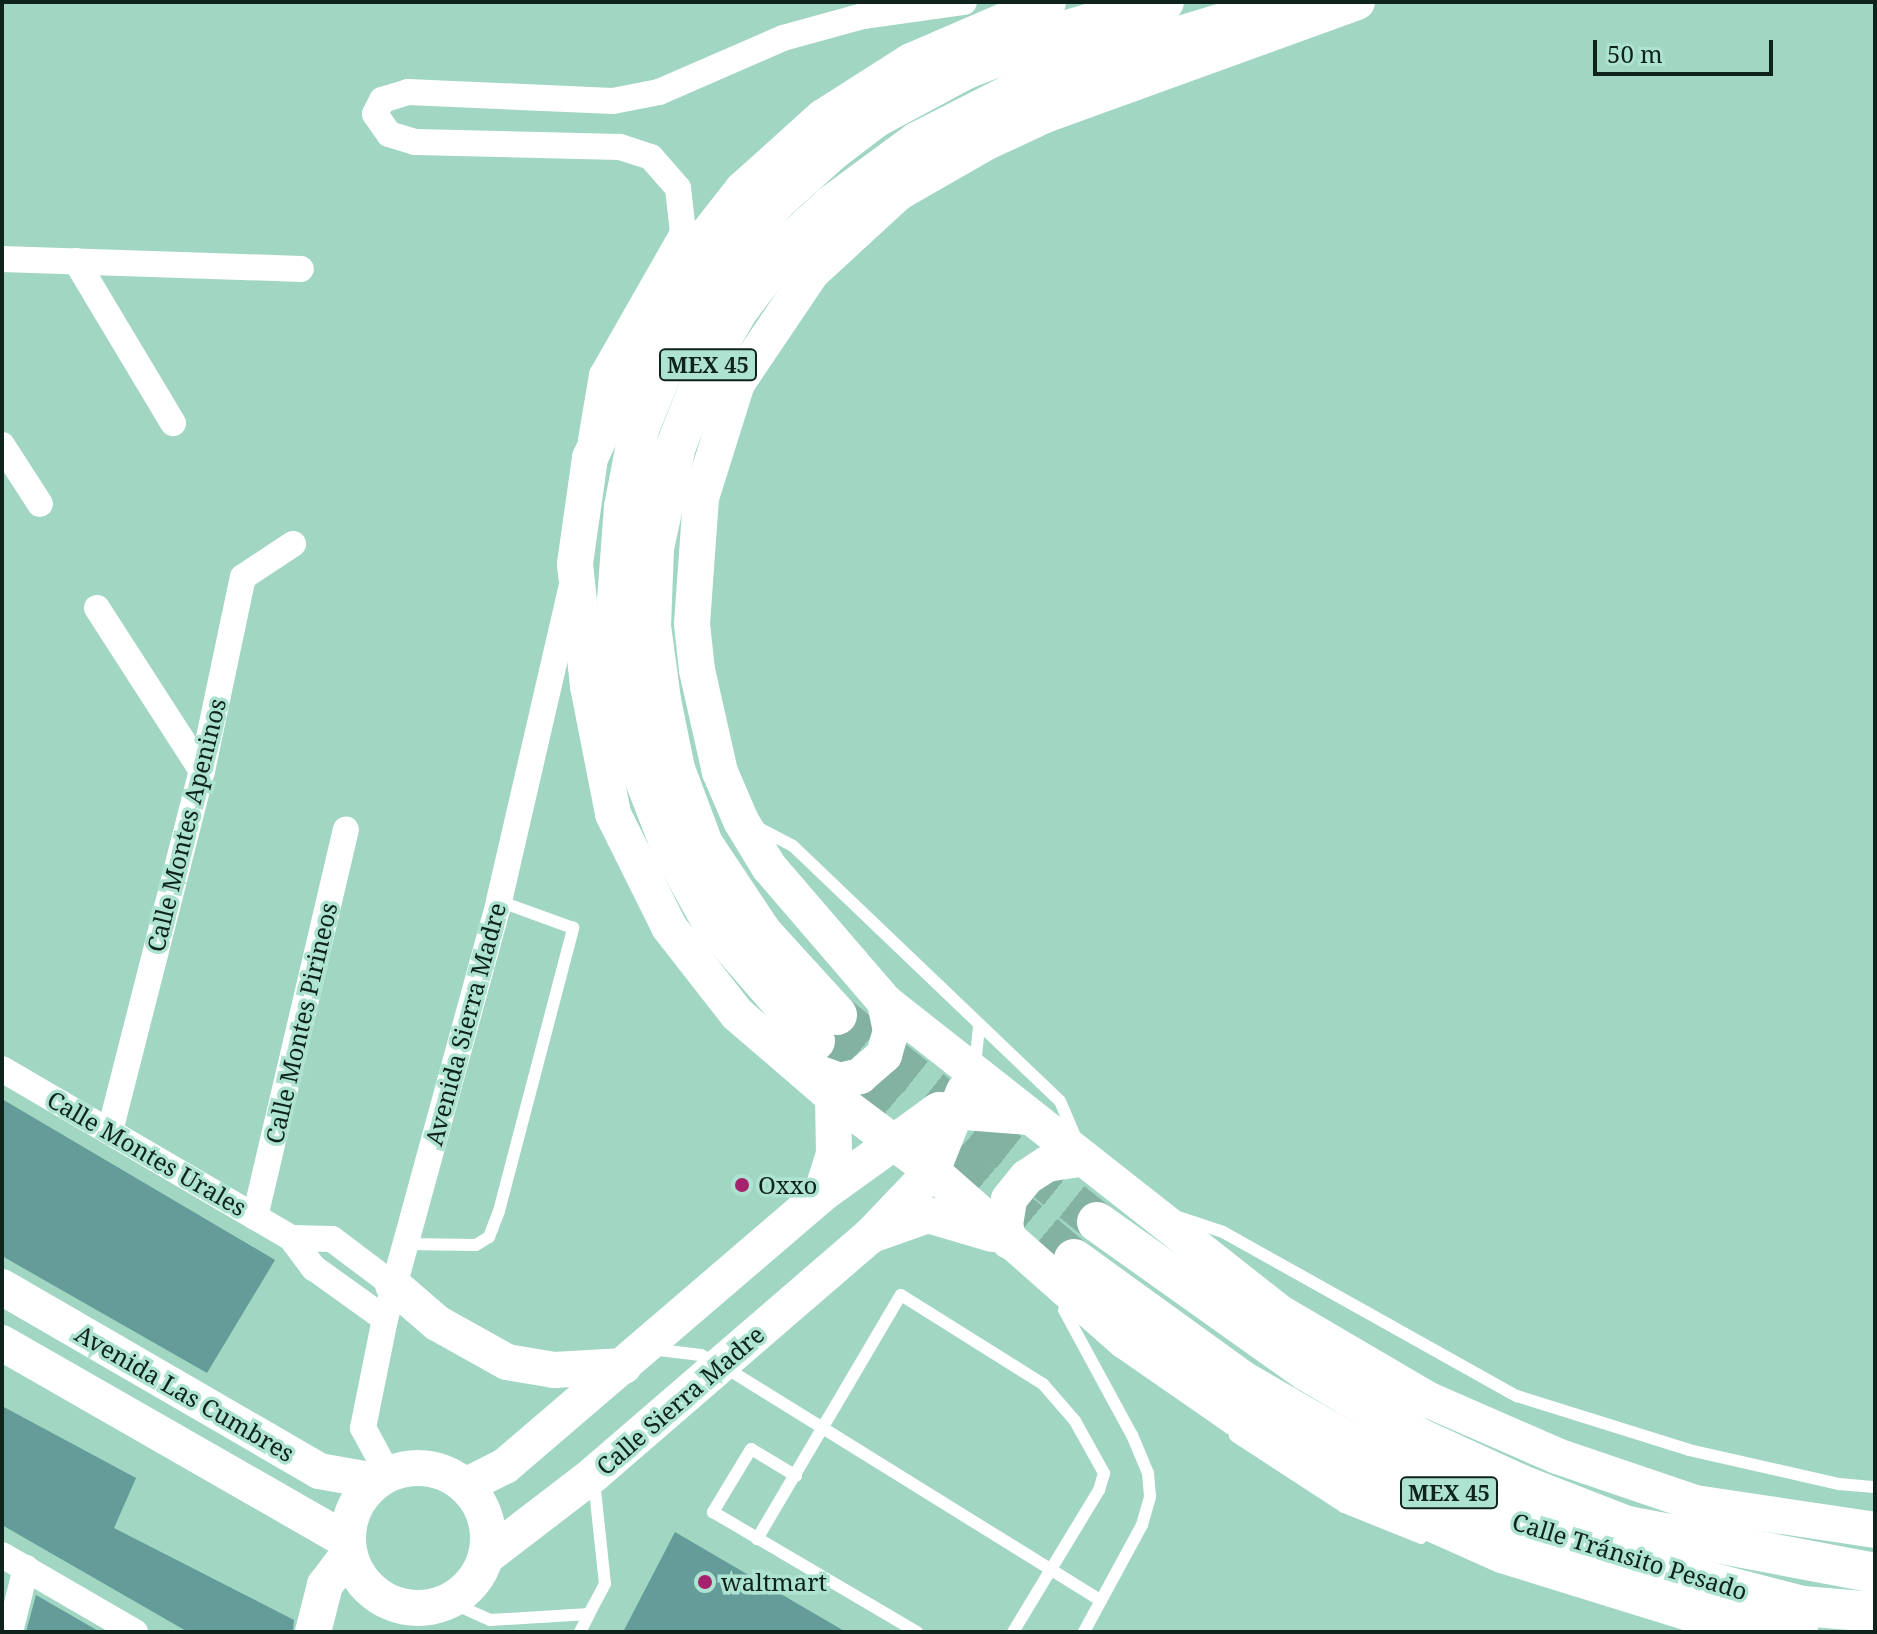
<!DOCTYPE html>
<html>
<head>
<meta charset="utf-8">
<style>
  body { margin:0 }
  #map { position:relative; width:1877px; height:1634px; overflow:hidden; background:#a1d6c3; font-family:"Noto Serif",serif }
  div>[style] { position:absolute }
  .building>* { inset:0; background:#639c99 }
  .primary-tunnel>* { height:40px; margin-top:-20px; transform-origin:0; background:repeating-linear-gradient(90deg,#84b2a2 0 40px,transparent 0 60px) }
  .lane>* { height:12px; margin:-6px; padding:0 6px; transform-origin:6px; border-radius:6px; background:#fff }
  .street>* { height:26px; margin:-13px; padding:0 13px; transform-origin:13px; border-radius:13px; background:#fff }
  .secondary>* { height:36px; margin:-18px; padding:0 18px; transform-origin:18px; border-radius:18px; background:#fff }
  .secondary>.ring { margin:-18px; padding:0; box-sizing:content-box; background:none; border:36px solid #fff; border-radius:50% }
  .primary>* { height:40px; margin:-20px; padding:0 20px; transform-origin:20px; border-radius:20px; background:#fff }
  .dots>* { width:22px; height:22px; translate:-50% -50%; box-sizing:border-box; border:4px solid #ade3d0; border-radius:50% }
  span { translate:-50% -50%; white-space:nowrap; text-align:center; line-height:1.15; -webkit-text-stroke:7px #ade3d0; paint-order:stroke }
  .shield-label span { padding:2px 6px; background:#ade3d0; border:2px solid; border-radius:6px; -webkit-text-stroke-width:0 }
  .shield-label { font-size:22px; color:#0e231c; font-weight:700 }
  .street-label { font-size:24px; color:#0e231c }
  .poi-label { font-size:24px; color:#0e231c }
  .left { translate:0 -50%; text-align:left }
  .frame { position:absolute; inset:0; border:4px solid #0e231c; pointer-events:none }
  .scale { position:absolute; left:1593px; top:40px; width:180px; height:36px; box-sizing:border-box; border:4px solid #0e231c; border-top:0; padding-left:10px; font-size:24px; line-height:28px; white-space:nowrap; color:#0e231c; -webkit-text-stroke:6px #ade3d0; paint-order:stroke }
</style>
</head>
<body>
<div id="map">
  <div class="building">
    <div style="clip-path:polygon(2px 1099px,275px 1260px,207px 1373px,2px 1256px)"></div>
    <div style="clip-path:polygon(2px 1406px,136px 1478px,114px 1528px,294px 1620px,293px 1632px,188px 1632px,2px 1525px)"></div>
    <div style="clip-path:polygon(675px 1532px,846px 1632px,623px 1632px)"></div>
    <div style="clip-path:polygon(36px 1595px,100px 1632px,26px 1632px)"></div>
  </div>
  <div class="primary-tunnel">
    <div style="left:837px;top:1015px;width:332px;rotate:38.5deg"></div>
    <div style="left:815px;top:1041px;width:339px;rotate:40.1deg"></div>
  </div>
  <div class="lane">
    <div style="left:753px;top:825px;width:45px;rotate:27.7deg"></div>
    <div style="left:793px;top:846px;width:369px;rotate:43.7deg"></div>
    <div style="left:1060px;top:1101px;width:39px;rotate:67deg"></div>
    <div style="left:975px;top:1065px;width:37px;rotate:-84deg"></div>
    <div style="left:1172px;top:1215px;width:54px;rotate:18.4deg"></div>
    <div style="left:1223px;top:1232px;width:337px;rotate:29.2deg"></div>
    <div style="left:1517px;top:1396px;width:180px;rotate:17.4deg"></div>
    <div style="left:1689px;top:1450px;width:154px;rotate:12.8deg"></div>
    <div style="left:1839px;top:1484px;width:36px;rotate:5deg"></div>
    <div style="left:405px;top:1244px;width:71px;rotate:0.8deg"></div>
    <div style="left:476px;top:1245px;width:15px;rotate:-32deg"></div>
    <div style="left:489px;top:1237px;width:28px;rotate:-69deg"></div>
    <div style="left:499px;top:1211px;width:293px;rotate:-75.3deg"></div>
    <div style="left:573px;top:928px;width:79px;rotate:-160deg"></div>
    <div style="left:1064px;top:1310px;width:142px;rotate:61.5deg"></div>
    <div style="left:1132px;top:1435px;width:41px;rotate:67.2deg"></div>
    <div style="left:1148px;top:1473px;width:24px;rotate:85deg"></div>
    <div style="left:1150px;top:1497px;width:29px;rotate:106deg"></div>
    <div style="left:1142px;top:1525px;width:122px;rotate:118.5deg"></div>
    <div style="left:651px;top:1349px;width:50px;rotate:6.8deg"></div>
    <div style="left:701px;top:1355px;width:22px;rotate:27deg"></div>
    <div style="left:721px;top:1365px;width:447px;rotate:31.8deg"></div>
    <div style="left:1235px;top:1436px;width:130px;rotate:33.1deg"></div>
    <div style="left:1344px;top:1507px;width:83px;rotate:21.9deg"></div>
    <div style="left:796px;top:1476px;width:52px;rotate:-149deg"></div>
    <div style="left:751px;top:1449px;width:74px;rotate:121.1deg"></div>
    <div style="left:713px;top:1512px;width:237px;rotate:30.5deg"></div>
    <div style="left:757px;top:1539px;width:283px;rotate:-59.5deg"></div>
    <div style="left:901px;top:1295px;width:168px;rotate:32.1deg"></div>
    <div style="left:1043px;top:1384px;width:49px;rotate:49.1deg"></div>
    <div style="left:1075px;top:1421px;width:60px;rotate:60.9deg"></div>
    <div style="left:1104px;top:1473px;width:18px;rotate:106deg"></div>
    <div style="left:1099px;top:1490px;width:166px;rotate:121.2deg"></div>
    <div style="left:450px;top:1602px;width:44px;rotate:24.2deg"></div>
    <div style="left:490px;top:1620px;width:99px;rotate:-3.5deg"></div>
    <div style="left:589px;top:1614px;width:34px;rotate:-62deg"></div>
    <div style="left:605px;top:1584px;width:104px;rotate:-96.1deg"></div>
    <div style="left:580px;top:1632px;width:20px;rotate:-63deg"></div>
  </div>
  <div class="street">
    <div style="left:2px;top:259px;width:299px;rotate:1.9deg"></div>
    <div style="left:76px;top:261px;width:189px;rotate:59.1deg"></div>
    <div style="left:591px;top:440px;width:66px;rotate:-80.4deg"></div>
    <div style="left:602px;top:375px;width:163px;rotate:-60.3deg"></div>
    <div style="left:683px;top:233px;width:45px;rotate:-96.3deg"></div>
    <div style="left:678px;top:188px;width:41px;rotate:-131.1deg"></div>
    <div style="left:651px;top:157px;width:33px;rotate:-162deg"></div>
    <div style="left:620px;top:147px;width:205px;rotate:-178.6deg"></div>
    <div style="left:415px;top:142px;width:27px;rotate:-163deg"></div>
    <div style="left:389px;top:134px;width:24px;rotate:-125deg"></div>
    <div style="left:375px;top:114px;width:16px;rotate:-63deg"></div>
    <div style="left:382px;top:100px;width:27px;rotate:-17deg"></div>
    <div style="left:408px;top:92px;width:205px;rotate:2.5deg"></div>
    <div style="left:613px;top:101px;width:47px;rotate:-11.1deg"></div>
    <div style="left:659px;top:92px;width:135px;rotate:-23.5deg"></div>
    <div style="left:783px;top:38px;width:83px;rotate:-15.4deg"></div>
    <div style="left:863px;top:16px;width:102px;rotate:-7.9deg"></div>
    <div style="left:2px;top:445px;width:70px;rotate:57.2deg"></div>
    <div style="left:97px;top:608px;width:194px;rotate:57.2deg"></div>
    <div style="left:2px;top:1069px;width:335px;rotate:30.3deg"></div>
    <div style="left:291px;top:1238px;width:38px;rotate:53deg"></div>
    <div style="left:314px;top:1268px;width:87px;rotate:35.7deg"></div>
    <div style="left:110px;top:1131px;width:372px;rotate:-75.7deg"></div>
    <div style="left:202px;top:771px;width:198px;rotate:-78.1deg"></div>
    <div style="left:243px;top:577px;width:60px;rotate:-33.4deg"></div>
    <div style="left:255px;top:1217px;width:398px;rotate:-76.8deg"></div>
    <div style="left:291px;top:1238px;width:41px;rotate:1.4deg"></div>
    <div style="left:332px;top:1239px;width:76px;rotate:37deg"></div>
    <div style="left:388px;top:1474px;width:52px;rotate:-118.5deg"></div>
    <div style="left:363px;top:1428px;width:111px;rotate:-78.6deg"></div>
    <div style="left:385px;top:1319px;width:433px;rotate:-74.7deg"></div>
    <div style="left:499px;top:901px;width:321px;rotate:-77deg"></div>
    <div style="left:2px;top:1555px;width:154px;rotate:30.1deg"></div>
    <div style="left:10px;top:1632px;width:66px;rotate:-76deg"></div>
  </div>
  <div class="secondary">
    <div style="left:1048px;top:2px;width:149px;rotate:156.7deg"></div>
    <div style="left:911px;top:61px;width:104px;rotate:147.5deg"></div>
    <div style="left:823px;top:117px;width:109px;rotate:138deg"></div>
    <div style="left:742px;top:190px;width:100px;rotate:128.1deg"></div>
    <div style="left:680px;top:269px;width:209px;rotate:115.5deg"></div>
    <div style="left:590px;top:458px;width:107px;rotate:98.1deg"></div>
    <div style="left:575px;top:564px;width:123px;rotate:83.9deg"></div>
    <div style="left:588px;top:686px;width:130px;rotate:78.9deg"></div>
    <div style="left:613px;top:814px;width:126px;rotate:63.6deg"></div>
    <div style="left:669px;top:927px;width:110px;rotate:52deg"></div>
    <div style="left:737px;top:1014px;width:127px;rotate:40.8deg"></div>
    <div style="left:833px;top:1097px;width:124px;rotate:36.8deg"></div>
    <div style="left:932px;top:1171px;width:257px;rotate:41.4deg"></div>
    <div style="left:1125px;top:1341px;width:135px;rotate:34.7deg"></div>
    <div style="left:1236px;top:1418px;width:150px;rotate:30.5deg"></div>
    <div style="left:1365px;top:1494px;width:150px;rotate:24deg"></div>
    <div style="left:1502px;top:1555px;width:196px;rotate:17.2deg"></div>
    <div style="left:1689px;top:1613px;width:113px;rotate:9.7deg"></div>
    <div style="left:1357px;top:2px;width:332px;rotate:160.1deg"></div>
    <div style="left:1045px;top:115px;width:64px;rotate:155deg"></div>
    <div style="left:987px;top:142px;width:103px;rotate:150.2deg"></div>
    <div style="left:898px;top:193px;width:117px;rotate:137.4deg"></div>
    <div style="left:812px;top:272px;width:134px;rotate:124deg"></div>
    <div style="left:737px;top:383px;width:121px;rotate:107.4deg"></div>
    <div style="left:701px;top:498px;width:126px;rotate:94.1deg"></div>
    <div style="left:692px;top:624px;width:46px;rotate:83.8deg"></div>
    <div style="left:697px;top:670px;width:105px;rotate:77.3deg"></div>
    <div style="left:720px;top:772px;width:53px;rotate:66.8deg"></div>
    <div style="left:741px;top:821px;width:54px;rotate:58.7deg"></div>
    <div style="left:769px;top:867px;width:178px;rotate:49.3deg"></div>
    <div style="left:885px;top:1002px;width:499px;rotate:38.2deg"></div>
    <div style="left:1277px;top:1311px;width:176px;rotate:30.4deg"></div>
    <div style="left:1429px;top:1400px;width:140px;rotate:23.6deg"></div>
    <div style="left:1557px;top:1456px;width:146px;rotate:18.8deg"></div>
    <div style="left:1695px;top:1503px;width:182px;rotate:8.5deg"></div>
    <div style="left:804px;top:1068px;width:38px;rotate:20deg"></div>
    <div style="left:840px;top:1081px;width:21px;rotate:-14deg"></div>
    <div style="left:860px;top:1076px;width:32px;rotate:-41deg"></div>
    <div style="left:884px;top:1055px;width:25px;rotate:-74deg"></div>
    <div style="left:891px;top:1031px;width:30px;rotate:-102deg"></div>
    <div style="left:821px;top:1195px;width:43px;rotate:-72.4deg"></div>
    <div style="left:834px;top:1154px;width:57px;rotate:-91deg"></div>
    <div style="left:877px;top:1233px;width:54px;rotate:-19.4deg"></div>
    <div style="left:928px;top:1215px;width:67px;rotate:16.5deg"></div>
    <div style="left:1009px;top:1241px;width:16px;rotate:-104deg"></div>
    <div style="left:1005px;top:1225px;width:26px;rotate:-81deg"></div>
    <div style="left:1009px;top:1199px;width:28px;rotate:-51deg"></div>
    <div style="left:1027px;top:1177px;width:24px;rotate:-33deg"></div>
    <div style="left:1047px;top:1164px;width:37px;rotate:-9deg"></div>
    <div style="left:393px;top:1285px;width:58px;rotate:40.8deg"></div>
    <div style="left:437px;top:1323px;width:80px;rotate:29.1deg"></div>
    <div style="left:507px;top:1362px;width:48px;rotate:9.7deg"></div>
    <div style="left:554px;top:1370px;width:70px;rotate:-3.3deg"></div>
    <div style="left:2px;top:1287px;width:367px;rotate:30.1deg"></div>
    <div style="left:319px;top:1471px;width:57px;rotate:10.1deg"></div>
    <div style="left:2px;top:1343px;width:396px;rotate:29.8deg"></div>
    <div class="ring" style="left:348px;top:1468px;width:104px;height:104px"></div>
    <div style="left:465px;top:1486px;width:45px;rotate:-26.6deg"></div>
    <div style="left:505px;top:1466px;width:416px;rotate:-40.6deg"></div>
    <div style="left:821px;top:1195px;width:145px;rotate:-35.8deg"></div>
    <div style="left:939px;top:1110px;width:91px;rotate:4.4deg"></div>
    <div style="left:486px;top:1557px;width:136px;rotate:-37.5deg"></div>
    <div style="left:594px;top:1474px;width:363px;rotate:-40.8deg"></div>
    <div style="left:869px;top:1237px;width:91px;rotate:-46.3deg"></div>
    <div style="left:932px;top:1171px;width:86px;rotate:-68.2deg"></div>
    <div style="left:313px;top:1632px;width:49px;rotate:-75.7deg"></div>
    <div style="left:325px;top:1585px;width:38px;rotate:-53deg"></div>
  </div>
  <div class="primary">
    <div style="left:837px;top:1015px;width:110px;rotate:-132.4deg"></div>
    <div style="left:763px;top:934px;width:108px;rotate:-123.7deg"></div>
    <div style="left:703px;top:844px;width:80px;rotate:-110.5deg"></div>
    <div style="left:675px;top:769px;width:70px;rotate:-101.5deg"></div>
    <div style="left:661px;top:700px;width:75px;rotate:-97.7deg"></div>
    <div style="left:651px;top:626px;width:78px;rotate:-87.8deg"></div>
    <div style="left:654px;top:548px;width:104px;rotate:-77.8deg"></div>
    <div style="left:676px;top:446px;width:96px;rotate:-68.5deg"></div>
    <div style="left:711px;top:357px;width:54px;rotate:-60.1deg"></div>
    <div style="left:738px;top:310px;width:81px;rotate:-52.6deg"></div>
    <div style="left:787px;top:246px;width:62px;rotate:-42.4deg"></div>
    <div style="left:833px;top:204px;width:104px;rotate:-36.4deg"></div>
    <div style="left:917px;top:142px;width:119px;rotate:-27deg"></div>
    <div style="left:1023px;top:88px;width:60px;rotate:-20.6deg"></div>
    <div style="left:1079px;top:67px;width:223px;rotate:-17deg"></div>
    <div style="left:815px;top:1041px;width:155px;rotate:-131.1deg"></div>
    <div style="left:713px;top:924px;width:85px;rotate:-119deg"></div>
    <div style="left:672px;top:850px;width:86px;rotate:-111.2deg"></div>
    <div style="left:641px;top:770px;width:81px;rotate:-103.5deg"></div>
    <div style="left:622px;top:691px;width:91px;rotate:-93.1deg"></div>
    <div style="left:617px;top:600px;width:93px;rotate:-85.7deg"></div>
    <div style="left:624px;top:507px;width:79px;rotate:-79.1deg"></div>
    <div style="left:639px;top:429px;width:74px;rotate:-67.9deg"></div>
    <div style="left:667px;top:360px;width:96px;rotate:-60.8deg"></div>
    <div style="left:714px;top:276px;width:96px;rotate:-50.5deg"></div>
    <div style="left:775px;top:202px;width:78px;rotate:-41.9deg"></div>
    <div style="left:833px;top:150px;width:53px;rotate:-37.3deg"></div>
    <div style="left:875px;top:118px;width:103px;rotate:-28.3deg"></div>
    <div style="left:966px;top:69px;width:105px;rotate:-21.2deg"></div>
    <div style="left:1064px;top:31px;width:104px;rotate:-16.2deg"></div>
    <div style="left:1097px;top:1222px;width:257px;rotate:35.4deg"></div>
    <div style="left:1307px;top:1371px;width:131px;rotate:30.9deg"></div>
    <div style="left:1419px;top:1438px;width:115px;rotate:24.6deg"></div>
    <div style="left:1524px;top:1486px;width:110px;rotate:21.2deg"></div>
    <div style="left:1627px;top:1526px;width:252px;rotate:10.7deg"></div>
    <div style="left:1074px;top:1259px;width:206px;rotate:35.9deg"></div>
    <div style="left:1241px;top:1380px;width:170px;rotate:30deg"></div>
    <div style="left:1388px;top:1465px;width:148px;rotate:24.8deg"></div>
    <div style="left:1522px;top:1527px;width:124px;rotate:17.4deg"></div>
    <div style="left:1640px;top:1564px;width:167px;rotate:14.5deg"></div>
    <div style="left:1802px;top:1606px;width:73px;rotate:4.7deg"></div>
  </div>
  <div class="dots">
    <div style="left:742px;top:1185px;background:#a6226d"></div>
    <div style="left:705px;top:1582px;background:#a6226d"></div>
  </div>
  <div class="shield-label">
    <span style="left:708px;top:365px">MEX 45</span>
    <span style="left:1449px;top:1493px">MEX 45</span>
  </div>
  <div class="street-label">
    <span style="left:186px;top:825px;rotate:-76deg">Calle Montes Apeninos</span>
    <span style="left:301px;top:1023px;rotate:-77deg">Calle Montes Pirineos</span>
    <span style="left:465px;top:1024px;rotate:-75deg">Avenida Sierra Madre</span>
    <span style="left:147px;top:1153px;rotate:30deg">Calle Montes Urales</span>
    <span style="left:185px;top:1393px;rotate:30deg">Avenida Las Cumbres</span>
    <span style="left:680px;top:1400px;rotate:-41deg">Calle Sierra Madre</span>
    <span style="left:1630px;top:1556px;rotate:17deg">Calle Tránsito Pesado</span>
  </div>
  <div class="poi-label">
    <span class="left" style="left:758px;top:1185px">Oxxo</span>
    <span class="left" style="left:721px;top:1582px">waltmart</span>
  </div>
  <div class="frame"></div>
  <div class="scale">50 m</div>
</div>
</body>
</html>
